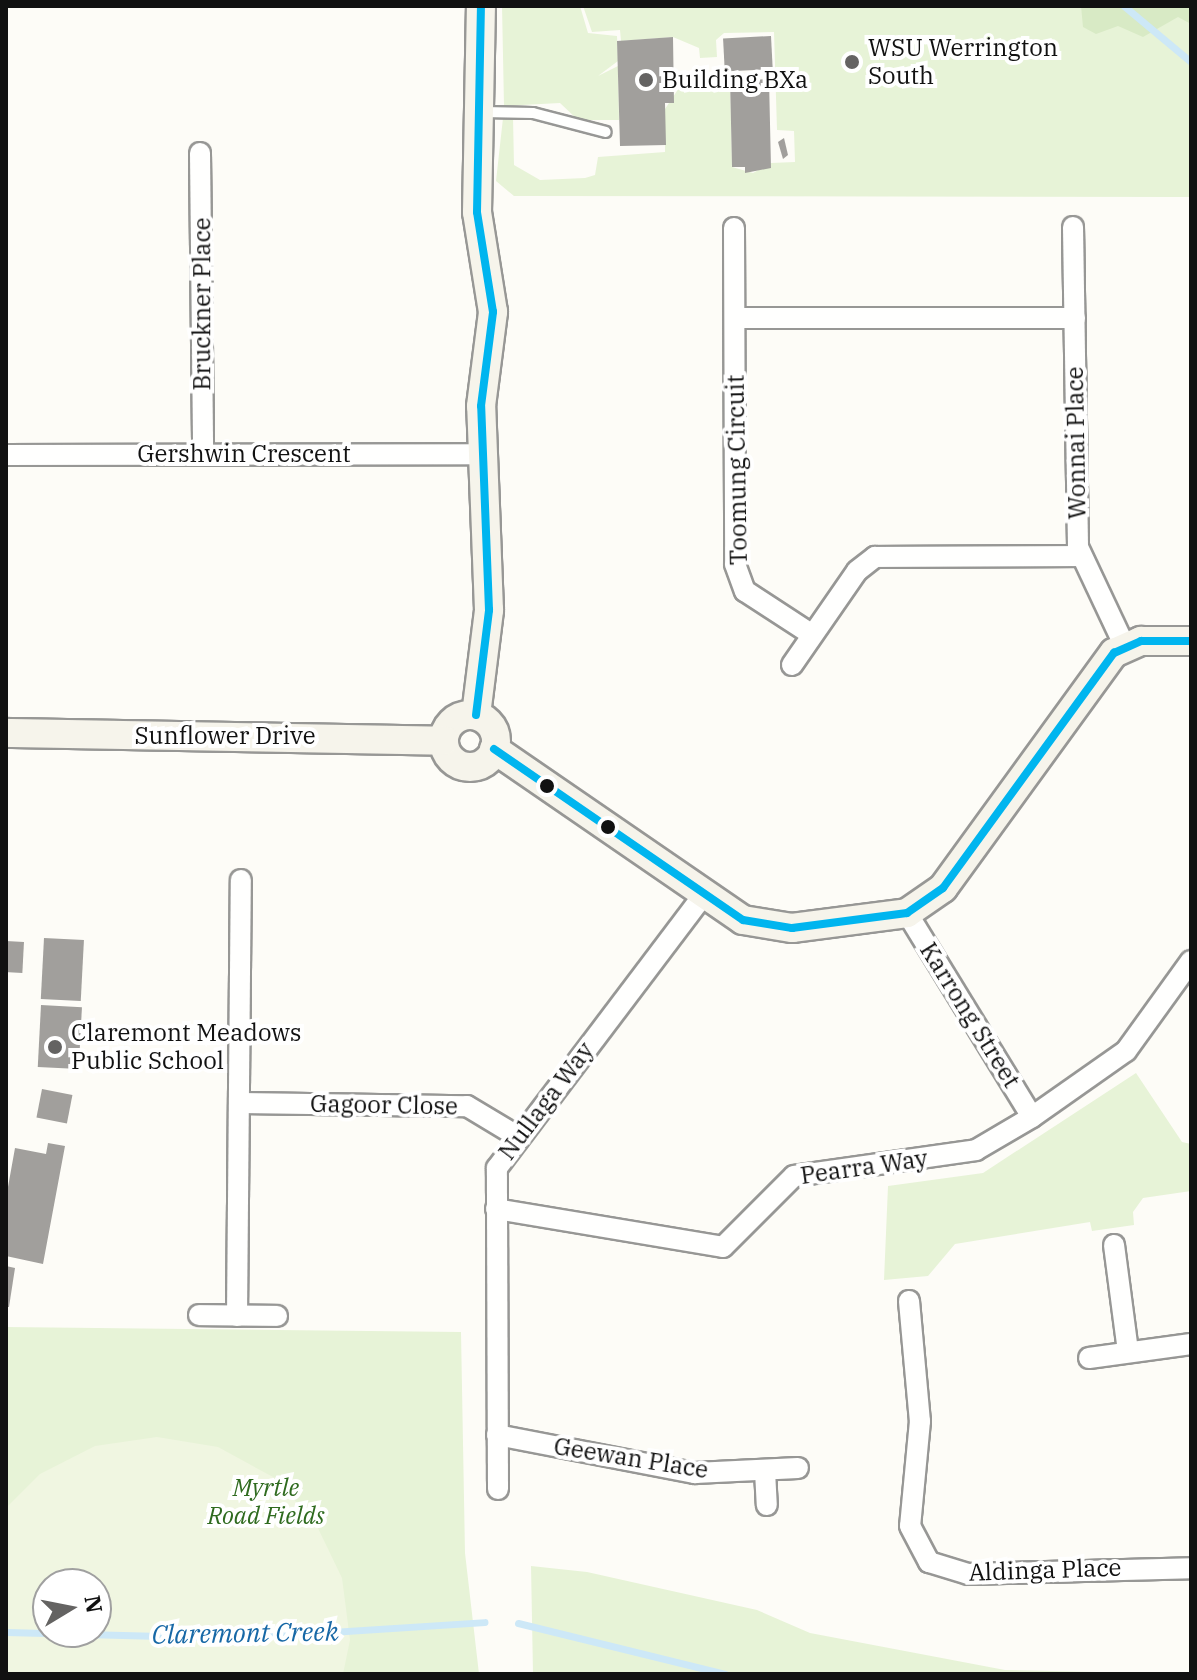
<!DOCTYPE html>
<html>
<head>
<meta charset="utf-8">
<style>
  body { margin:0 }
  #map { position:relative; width:1197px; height:1680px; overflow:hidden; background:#fdfcf7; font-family:"IBM Plex Serif",serif }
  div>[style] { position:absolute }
  .green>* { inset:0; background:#e7f3d7 }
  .forest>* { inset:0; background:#d8eac5 }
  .pitch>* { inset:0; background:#f0f6e1 }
  .stream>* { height:7px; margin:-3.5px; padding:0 3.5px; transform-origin:3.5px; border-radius:3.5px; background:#cde8f7 }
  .building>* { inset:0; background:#a19f9c; transform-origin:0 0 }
  .roads { filter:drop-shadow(2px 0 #979795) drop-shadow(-2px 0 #979795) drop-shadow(0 2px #979795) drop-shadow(0 -2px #979795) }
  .lane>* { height:10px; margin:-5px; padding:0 5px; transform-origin:5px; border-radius:5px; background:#fffffe }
  .street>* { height:20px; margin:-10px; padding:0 10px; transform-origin:10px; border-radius:10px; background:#fffffe }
  .secondary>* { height:28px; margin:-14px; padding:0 14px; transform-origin:14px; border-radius:14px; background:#f6f4eb }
  .secondary>.ring { margin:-14px; padding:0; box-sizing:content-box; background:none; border:28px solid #f6f4eb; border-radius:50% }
  .bus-1>* { height:8px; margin:-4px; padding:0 4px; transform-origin:4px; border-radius:4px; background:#00b5ef }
  .dots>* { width:22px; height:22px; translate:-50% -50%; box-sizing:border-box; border:4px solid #fff; border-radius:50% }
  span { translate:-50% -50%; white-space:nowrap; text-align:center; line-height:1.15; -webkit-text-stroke:8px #fff; paint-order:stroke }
  .poi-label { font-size:24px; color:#111 }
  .left { translate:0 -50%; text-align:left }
  .street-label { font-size:24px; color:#111 }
  .park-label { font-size:24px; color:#2f6b1f; font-style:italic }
  .water-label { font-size:26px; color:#1768a6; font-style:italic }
  .frame { position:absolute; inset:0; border:8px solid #111; pointer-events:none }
  .north { position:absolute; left:32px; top:1568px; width:80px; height:80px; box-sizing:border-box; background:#fff; border:2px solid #a0a0a0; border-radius:50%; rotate:80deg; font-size:22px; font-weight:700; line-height:32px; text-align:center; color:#111 }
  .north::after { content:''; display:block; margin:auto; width:28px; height:36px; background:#646362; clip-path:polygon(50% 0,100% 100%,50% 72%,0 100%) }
</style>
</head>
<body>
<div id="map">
  <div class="green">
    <div style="clip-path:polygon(502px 6px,580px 6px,588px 33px,617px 36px,618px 61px,598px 76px,618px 66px,619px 120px,578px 120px,560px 103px,504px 106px)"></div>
    <div style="clip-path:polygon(583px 6px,1191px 6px,1191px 205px,1189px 197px,514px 196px,496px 181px,503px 118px,513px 117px,514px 165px,540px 180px,585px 178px,595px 175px,598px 157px,665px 152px,665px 109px,685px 79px,730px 79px,732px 167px,753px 173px,771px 163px,795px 162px,794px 131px,777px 130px,774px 32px,724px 33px,716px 40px,717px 57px,700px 58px,699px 48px,673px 37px,621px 41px,620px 30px,592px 32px)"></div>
    <div style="clip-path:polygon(1136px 1073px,1182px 1142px,1191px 1144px,1191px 1191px,1143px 1198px,1133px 1212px,1134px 1225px,1092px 1231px,1090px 1222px,955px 1244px,928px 1276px,884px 1280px,888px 1186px,983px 1173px)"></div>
    <div style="clip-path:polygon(evenodd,6px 1327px,461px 1332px,465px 1553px,479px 1674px,6px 1674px,6px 1327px,48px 1584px,96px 1584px,96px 1632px,48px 1632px,48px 1584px)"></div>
    <div style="clip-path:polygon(531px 1566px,587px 1572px,757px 1610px,810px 1633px,1005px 1670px,1191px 1674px,533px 1674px)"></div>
  </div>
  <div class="forest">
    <div style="clip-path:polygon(1081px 6px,1191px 6px,1191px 24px,1178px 17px,1143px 37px,1118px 26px,1096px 34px,1083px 27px)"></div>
  </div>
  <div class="pitch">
    <div style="clip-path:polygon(evenodd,157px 1437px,218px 1447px,273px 1477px,315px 1522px,342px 1578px,350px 1640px,343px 1674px,6px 1674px,6px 1508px,40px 1474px,95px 1446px,157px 1437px,48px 1584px,96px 1584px,96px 1632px,48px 1632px,48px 1584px)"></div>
  </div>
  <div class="stream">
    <div style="left:1124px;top:6px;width:87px;rotate:39.9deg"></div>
    <div style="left:518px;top:1623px;width:213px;rotate:13.8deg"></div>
    <div style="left:6px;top:1632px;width:233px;rotate:1.5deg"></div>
    <div style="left:239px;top:1638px;width:246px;rotate:-3.7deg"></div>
  </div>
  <div class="building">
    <div style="left:771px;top:36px;width:33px;height:48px;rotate:87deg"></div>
    <div style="clip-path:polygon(673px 37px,674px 103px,665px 103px,666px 145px,620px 146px,617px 41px)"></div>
    <div style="clip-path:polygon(752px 72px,752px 80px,769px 79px,771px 168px,745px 173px,745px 167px,732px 167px,730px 79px)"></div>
    <div style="clip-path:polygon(784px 138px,788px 155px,783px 159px,778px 142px)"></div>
    <div style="left:44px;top:938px;width:40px;height:61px;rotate:3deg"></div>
    <div style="left:6px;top:941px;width:18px;height:31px;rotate:3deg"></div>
    <div style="left:41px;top:1005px;width:41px;height:62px;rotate:3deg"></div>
    <div style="left:42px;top:1089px;width:31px;height:29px;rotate:11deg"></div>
    <div style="clip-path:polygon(48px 1143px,65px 1146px,43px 1264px,6px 1256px,6px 1198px,15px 1148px,46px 1154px)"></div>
    <div style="clip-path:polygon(6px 1266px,15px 1268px,9px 1307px,6px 1307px)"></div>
  </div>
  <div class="roads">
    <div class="lane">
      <div style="left:483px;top:112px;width:50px;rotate:1.1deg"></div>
      <div style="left:533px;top:113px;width:75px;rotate:14.6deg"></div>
    </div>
    <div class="street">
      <div style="left:200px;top:153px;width:301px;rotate:89.4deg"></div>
      <div style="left:1073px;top:227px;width:320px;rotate:89.1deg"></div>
      <div style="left:1078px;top:547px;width:110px;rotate:64.8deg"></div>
      <div style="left:734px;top:228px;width:336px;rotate:89.8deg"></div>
      <div style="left:735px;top:564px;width:29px;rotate:70deg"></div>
      <div style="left:745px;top:591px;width:79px;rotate:33.1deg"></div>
      <div style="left:735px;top:318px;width:340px"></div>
      <div style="left:6px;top:455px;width:476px;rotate:-0.1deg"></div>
      <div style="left:792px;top:665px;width:114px;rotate:-55.3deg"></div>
      <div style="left:857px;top:571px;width:23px;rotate:-38deg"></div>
      <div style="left:875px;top:557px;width:204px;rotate:-0.3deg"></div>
      <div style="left:907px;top:913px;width:239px;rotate:58.5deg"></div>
      <div style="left:241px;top:1103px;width:226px;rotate:0.8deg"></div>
      <div style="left:467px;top:1106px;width:58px;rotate:31deg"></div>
      <div style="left:496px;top:1209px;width:230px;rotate:9.5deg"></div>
      <div style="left:723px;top:1247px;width:100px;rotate:-45deg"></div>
      <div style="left:794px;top:1176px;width:184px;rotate:-8.1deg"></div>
      <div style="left:976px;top:1150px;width:65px;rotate:-30.5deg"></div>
      <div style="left:1032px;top:1117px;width:115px;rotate:-35.1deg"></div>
      <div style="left:1126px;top:1051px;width:111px;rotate:-54.2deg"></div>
      <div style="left:1114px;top:1245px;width:108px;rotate:82.5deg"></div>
      <div style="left:909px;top:1301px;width:121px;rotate:84.8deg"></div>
      <div style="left:920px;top:1421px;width:105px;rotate:95.4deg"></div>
      <div style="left:910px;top:1526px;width:41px;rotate:62.2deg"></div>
      <div style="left:929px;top:1562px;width:41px;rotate:17.1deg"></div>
      <div style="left:968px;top:1574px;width:223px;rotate:-1.5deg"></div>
      <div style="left:199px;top:1315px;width:78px;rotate:0.7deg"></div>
      <div style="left:237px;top:1316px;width:436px;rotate:-89.5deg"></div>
      <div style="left:1089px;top:1358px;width:103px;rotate:-7.8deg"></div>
      <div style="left:497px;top:1435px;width:202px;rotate:10.9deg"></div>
      <div style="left:695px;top:1473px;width:103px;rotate:-2.8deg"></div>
      <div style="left:765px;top:1471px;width:34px;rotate:87deg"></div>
      <div style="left:498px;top:1489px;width:321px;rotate:-90.2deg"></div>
      <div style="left:497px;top:1168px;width:345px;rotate:-52.9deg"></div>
    </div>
    <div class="secondary">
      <div style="left:476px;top:715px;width:106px;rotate:-82.9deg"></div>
      <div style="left:489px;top:610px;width:204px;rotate:-92.2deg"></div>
      <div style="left:481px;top:406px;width:95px;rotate:-82.7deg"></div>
      <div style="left:493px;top:312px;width:101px;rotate:-99.1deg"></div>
      <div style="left:477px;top:212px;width:206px;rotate:-88.9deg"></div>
      <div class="ring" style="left:444px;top:715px;width:24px;height:24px"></div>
      <div style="left:6px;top:733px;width:438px;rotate:1deg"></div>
      <div style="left:494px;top:749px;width:302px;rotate:34.5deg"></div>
      <div style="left:743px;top:920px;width:50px;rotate:9.3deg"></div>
      <div style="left:792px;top:928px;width:116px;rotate:-7.4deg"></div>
      <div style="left:907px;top:913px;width:44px;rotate:-34.8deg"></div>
      <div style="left:943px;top:888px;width:291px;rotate:-54deg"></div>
      <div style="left:1114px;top:653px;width:30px;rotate:-24deg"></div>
      <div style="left:1141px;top:641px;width:50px"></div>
    </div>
  </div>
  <div class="bus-1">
    <div style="left:476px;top:715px;width:106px;rotate:-82.9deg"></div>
    <div style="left:489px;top:610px;width:204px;rotate:-92.2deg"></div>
    <div style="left:481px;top:406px;width:95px;rotate:-82.7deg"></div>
    <div style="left:493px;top:312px;width:101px;rotate:-99.1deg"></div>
    <div style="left:477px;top:212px;width:206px;rotate:-88.9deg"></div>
    <div style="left:494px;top:749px;width:302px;rotate:34.5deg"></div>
    <div style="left:743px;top:920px;width:50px;rotate:9.3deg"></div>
    <div style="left:792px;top:928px;width:116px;rotate:-7.4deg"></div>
    <div style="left:907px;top:913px;width:44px;rotate:-34.8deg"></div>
    <div style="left:943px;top:888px;width:291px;rotate:-54deg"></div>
    <div style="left:1114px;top:653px;width:30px;rotate:-24deg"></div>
    <div style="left:1141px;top:641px;width:50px"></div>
  </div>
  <div class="dots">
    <div style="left:852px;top:62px;background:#646362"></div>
    <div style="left:646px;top:80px;background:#646362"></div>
    <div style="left:547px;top:786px;background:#111"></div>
    <div style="left:608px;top:827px;background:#111"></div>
    <div style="left:55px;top:1047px;background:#646362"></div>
  </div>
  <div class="poi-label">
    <span class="left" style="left:868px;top:62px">WSU Werrington<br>South</span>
    <span class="left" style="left:662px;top:80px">Building BXa</span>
    <span class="left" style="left:71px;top:1047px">Claremont Meadows<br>Public School</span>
  </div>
  <div class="street-label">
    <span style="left:202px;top:304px;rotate:-90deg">Bruckner Place</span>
    <span style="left:1076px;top:443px;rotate:-91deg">Wonnai Place</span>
    <span style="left:244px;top:454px">Gershwin Crescent</span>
    <span style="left:737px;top:470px;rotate:-91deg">Toomung Circuit</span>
    <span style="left:225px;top:736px">Sunflower Drive</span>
    <span style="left:970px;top:1015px;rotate:58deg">Karrong Street</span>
    <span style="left:546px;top:1101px;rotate:-53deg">Nullaga Way</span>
    <span style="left:384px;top:1105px;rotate:1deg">Gagoor Close</span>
    <span style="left:864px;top:1167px;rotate:-8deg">Pearra Way</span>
    <span style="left:631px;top:1458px;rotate:9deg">Geewan Place</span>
    <span style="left:1045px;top:1570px;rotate:-2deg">Aldinga Place</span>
  </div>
  <div class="park-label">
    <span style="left:266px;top:1502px">Myrtle<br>Road Fields</span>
  </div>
  <div class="water-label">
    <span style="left:245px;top:1633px;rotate:-1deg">Claremont Creek</span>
  </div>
  <div class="frame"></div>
  <div class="north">N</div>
</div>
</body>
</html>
